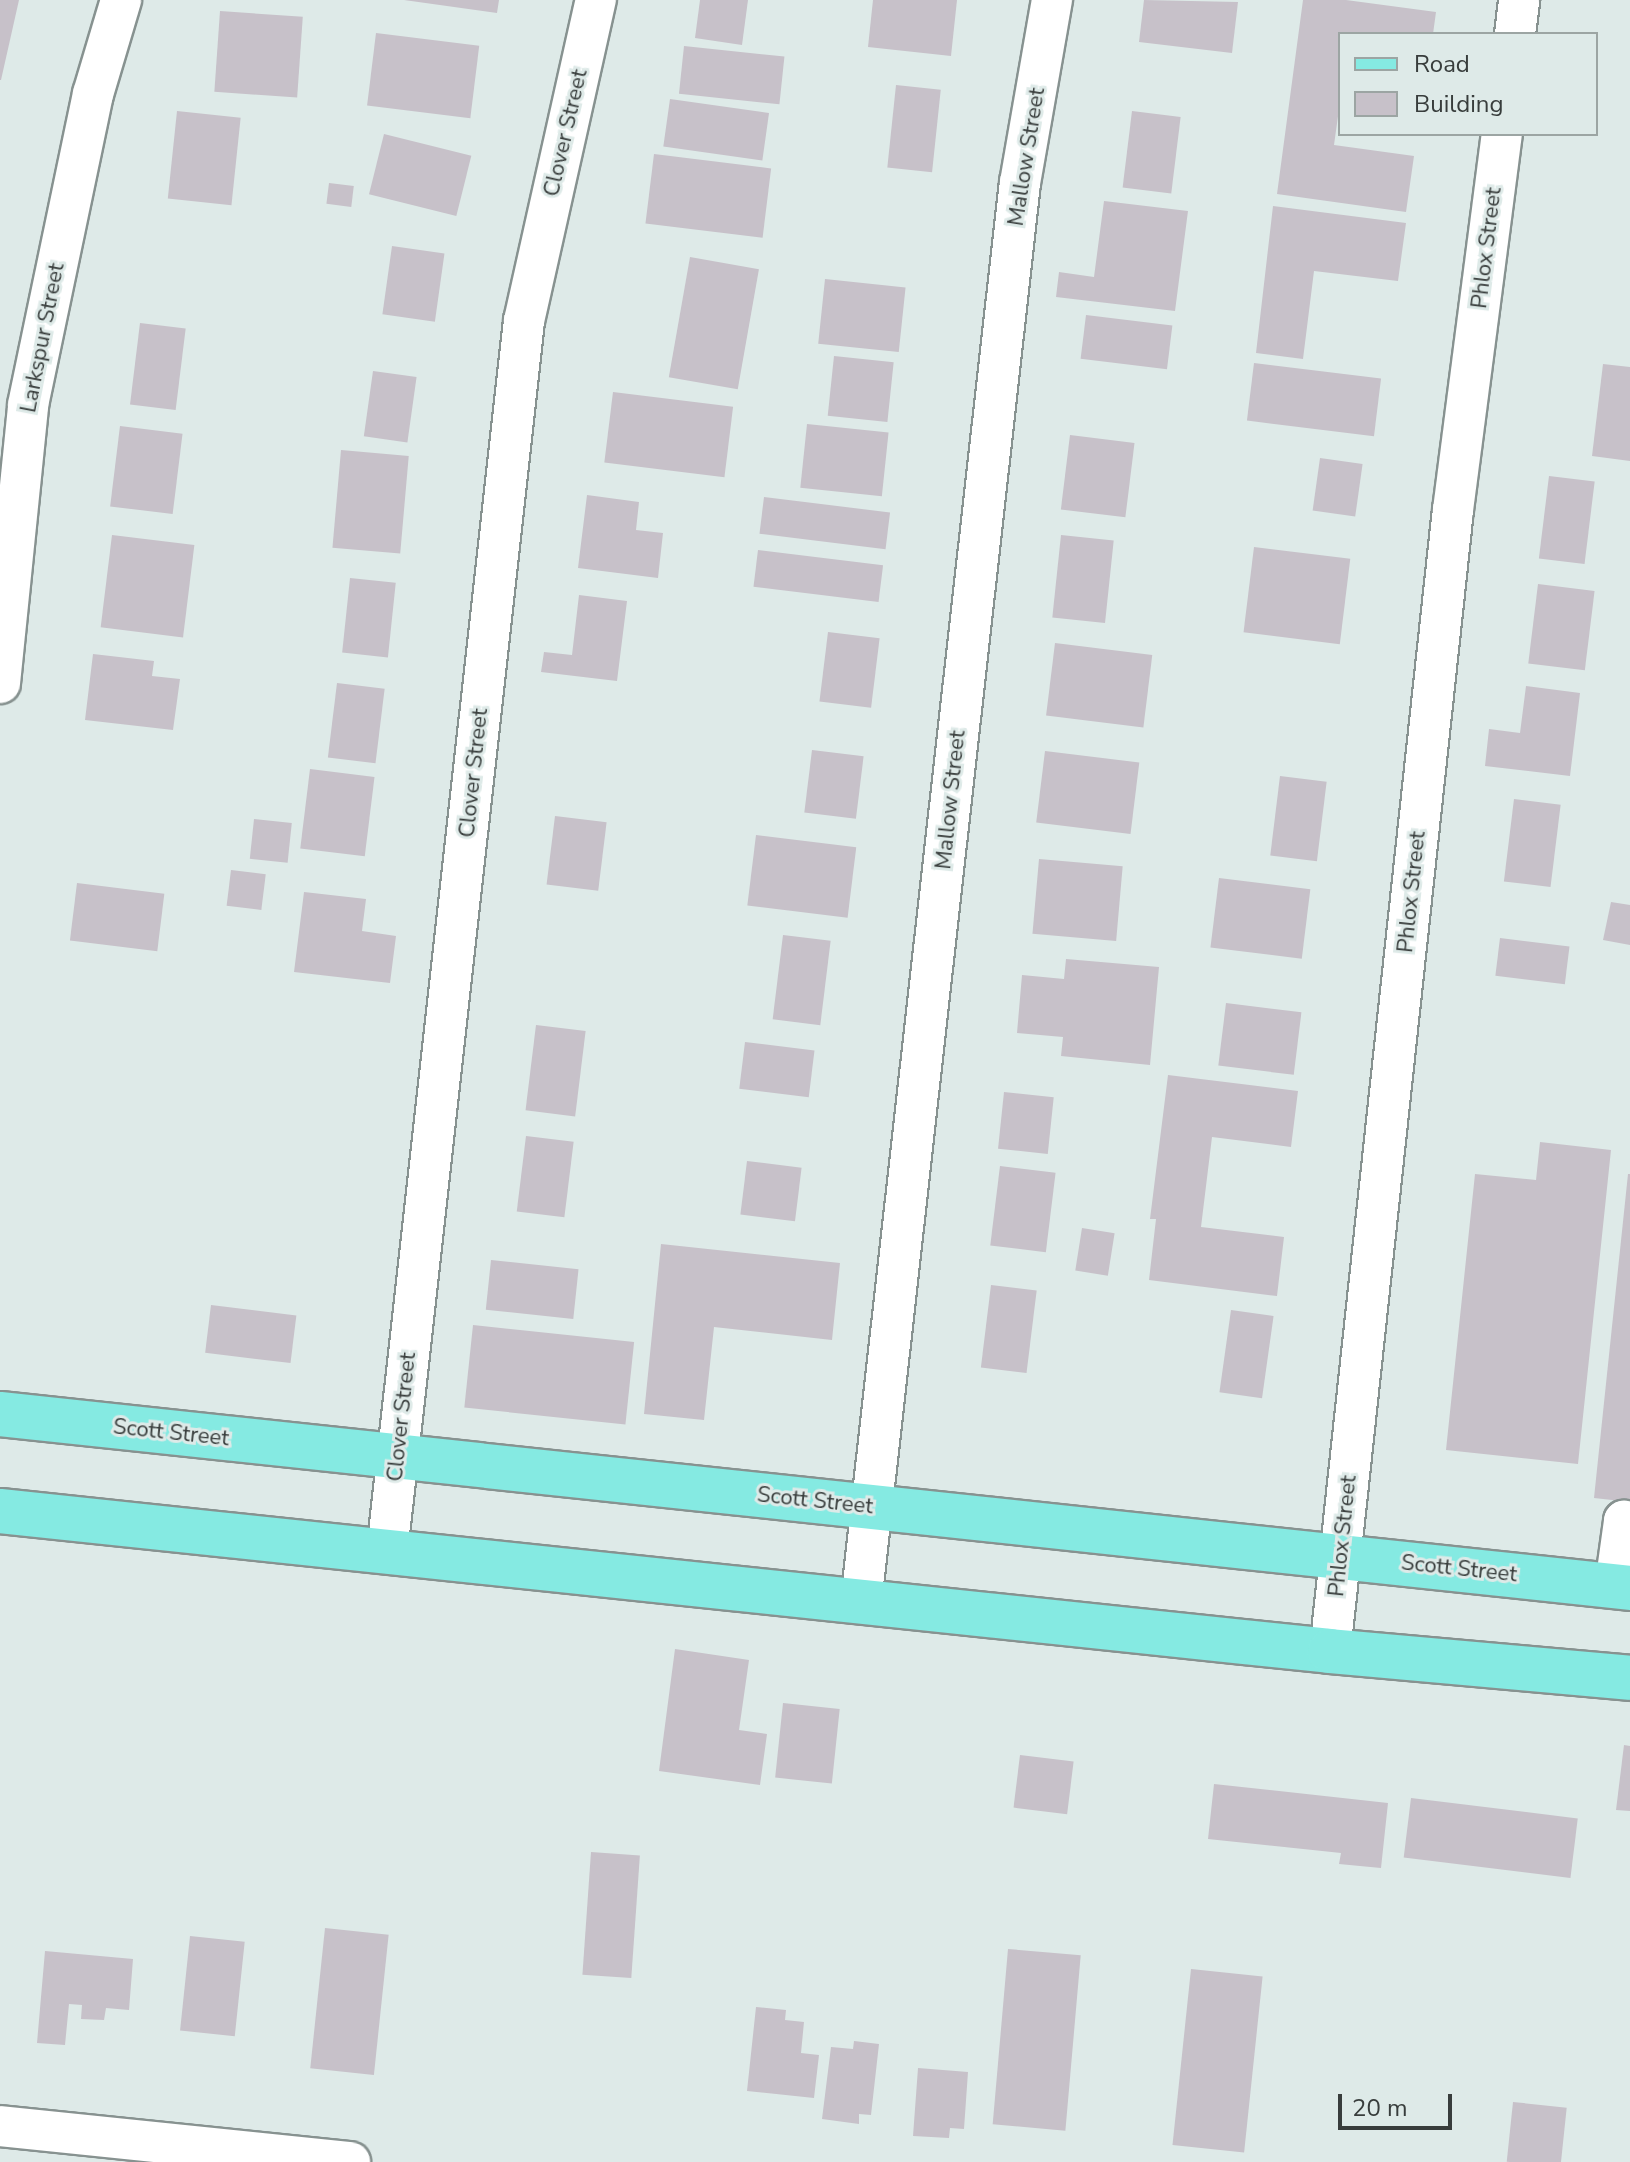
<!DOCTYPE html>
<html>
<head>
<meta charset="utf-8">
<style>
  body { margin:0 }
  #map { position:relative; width:1630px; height:2162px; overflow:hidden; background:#deeae8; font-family:"Nunito Sans",sans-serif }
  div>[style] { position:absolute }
  .building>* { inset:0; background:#c7c1c9; transform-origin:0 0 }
  .roads { filter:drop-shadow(2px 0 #879290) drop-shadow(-2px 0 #879290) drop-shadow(0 2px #879290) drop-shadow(0 -2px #879290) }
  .minor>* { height:40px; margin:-20px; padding:0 20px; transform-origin:20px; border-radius:20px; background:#fff }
  .major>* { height:44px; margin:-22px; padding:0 22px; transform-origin:22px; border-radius:22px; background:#85eae2 }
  span { translate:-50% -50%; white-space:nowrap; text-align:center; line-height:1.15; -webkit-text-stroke:6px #deeae8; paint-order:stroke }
  .street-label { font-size:22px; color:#383d3c }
  .legend { position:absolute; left:1338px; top:32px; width:260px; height:104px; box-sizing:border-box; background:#deeae8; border:2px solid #9ca5a3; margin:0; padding:10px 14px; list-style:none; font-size:24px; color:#383d3c }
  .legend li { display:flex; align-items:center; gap:16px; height:40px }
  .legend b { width:40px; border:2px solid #9ca5a3 }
  .scale { position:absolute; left:1338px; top:2094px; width:114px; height:36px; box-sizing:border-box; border:4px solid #383d3c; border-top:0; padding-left:10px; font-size:24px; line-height:28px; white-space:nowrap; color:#383d3c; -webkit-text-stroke:6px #deeae8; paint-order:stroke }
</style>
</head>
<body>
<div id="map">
  <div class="building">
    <div style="clip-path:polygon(0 0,19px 0,1px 80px,0 80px)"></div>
    <div style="clip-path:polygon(404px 0,499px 0,497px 13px)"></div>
    <div style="clip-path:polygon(700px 0,748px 0,742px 45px,695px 38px)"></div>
    <div style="clip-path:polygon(873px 0,957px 0,951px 56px,868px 47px)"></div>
    <div style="clip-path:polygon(1144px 0,1238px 2px,1232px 53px,1139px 42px)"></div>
    <div style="clip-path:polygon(1303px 0,1346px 0,1436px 12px,1433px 34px,1340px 34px,1340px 102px,1334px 145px,1414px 156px,1406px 212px,1277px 194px)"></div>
    <div style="left:220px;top:11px;width:83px;height:81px;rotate:4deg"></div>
    <div style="left:376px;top:33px;width:104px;height:73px;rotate:7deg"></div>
    <div style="left:684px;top:46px;width:101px;height:48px;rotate:6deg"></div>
    <div style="left:896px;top:85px;width:45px;height:83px;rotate:6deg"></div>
    <div style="left:670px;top:99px;width:100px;height:48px;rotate:8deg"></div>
    <div style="left:177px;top:111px;width:64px;height:88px;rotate:6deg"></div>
    <div style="left:1132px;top:111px;width:49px;height:77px;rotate:7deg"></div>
    <div style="left:384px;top:134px;width:90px;height:62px;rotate:14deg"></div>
    <div style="left:654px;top:154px;width:118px;height:70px;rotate:7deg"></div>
    <div style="left:329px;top:183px;width:25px;height:21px;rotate:7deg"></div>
    <div style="clip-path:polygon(1104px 201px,1188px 211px,1175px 311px,1056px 297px,1059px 272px,1094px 277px)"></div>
    <div style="clip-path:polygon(1273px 206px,1406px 223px,1398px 281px,1314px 271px,1303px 359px,1256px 353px)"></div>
    <div style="left:392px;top:246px;width:53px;height:69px;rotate:8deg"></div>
    <div style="left:690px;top:257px;width:70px;height:122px;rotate:10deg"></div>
    <div style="left:825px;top:279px;width:81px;height:65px;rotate:6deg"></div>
    <div style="left:1086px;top:315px;width:87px;height:44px;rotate:7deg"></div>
    <div style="left:140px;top:323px;width:46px;height:82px;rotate:7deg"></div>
    <div style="left:834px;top:356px;width:60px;height:60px;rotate:6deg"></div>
    <div style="left:1254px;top:363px;width:128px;height:58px;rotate:7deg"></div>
    <div style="clip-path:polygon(1603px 364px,1630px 367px,1630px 461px,1592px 456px)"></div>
    <div style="left:373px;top:371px;width:44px;height:66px;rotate:8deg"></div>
    <div style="left:613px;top:392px;width:121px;height:71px;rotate:7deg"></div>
    <div style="left:807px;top:424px;width:82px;height:64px;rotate:6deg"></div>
    <div style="left:120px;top:426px;width:63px;height:81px;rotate:7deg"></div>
    <div style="left:1070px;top:435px;width:65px;height:75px;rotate:7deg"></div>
    <div style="left:341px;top:450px;width:68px;height:98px;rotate:5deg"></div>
    <div style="left:1320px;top:458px;width:43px;height:53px;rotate:8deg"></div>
    <div style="left:1549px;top:476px;width:46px;height:83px;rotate:7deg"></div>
    <div style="clip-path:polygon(587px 495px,639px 502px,636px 530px,663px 533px,658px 578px,578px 568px)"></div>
    <div style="left:764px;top:497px;width:127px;height:37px;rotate:7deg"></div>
    <div style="left:112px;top:535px;width:83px;height:93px;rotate:7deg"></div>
    <div style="left:1061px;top:535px;width:53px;height:83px;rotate:6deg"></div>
    <div style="left:1254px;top:547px;width:97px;height:86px;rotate:7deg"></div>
    <div style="left:758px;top:550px;width:126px;height:37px;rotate:7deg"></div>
    <div style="left:350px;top:578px;width:46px;height:75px;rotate:6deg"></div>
    <div style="left:1538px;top:584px;width:57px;height:80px;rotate:7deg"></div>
    <div style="clip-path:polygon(579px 595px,627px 601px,617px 681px,541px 672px,544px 652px,572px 655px)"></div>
    <div style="left:828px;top:632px;width:52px;height:70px;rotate:7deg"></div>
    <div style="left:1055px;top:643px;width:98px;height:73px;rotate:7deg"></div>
    <div style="clip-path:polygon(93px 654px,154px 661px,152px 676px,180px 679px,173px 730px,85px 720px)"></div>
    <div style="left:337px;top:683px;width:48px;height:75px;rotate:7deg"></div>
    <div style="clip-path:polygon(1526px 686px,1580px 693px,1570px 776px,1485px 766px,1489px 729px,1520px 733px)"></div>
    <div style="left:812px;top:750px;width:52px;height:63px;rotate:7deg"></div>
    <div style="left:1045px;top:751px;width:95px;height:72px;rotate:7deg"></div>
    <div style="left:310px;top:769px;width:65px;height:80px;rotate:7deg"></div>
    <div style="left:1280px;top:776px;width:47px;height:80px;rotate:7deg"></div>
    <div style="left:1514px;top:799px;width:47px;height:83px;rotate:7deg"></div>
    <div style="left:555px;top:816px;width:52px;height:69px;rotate:7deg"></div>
    <div style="left:254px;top:819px;width:38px;height:40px;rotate:6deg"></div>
    <div style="left:756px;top:835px;width:101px;height:71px;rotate:7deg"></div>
    <div style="left:1039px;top:859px;width:84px;height:75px;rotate:5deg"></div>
    <div style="left:231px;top:870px;width:35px;height:36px;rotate:7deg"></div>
    <div style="left:1219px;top:878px;width:92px;height:70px;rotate:7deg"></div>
    <div style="left:77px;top:883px;width:88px;height:58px;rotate:7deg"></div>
    <div style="clip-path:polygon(304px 892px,366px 899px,362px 931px,396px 936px,390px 983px,294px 972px)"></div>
    <div style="clip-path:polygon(1611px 902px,1630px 905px,1630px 945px,1603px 940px)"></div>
    <div style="left:783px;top:935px;width:48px;height:85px;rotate:7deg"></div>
    <div style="left:1500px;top:938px;width:70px;height:38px;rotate:7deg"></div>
    <div style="clip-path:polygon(1066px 959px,1159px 967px,1150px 1065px,1061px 1056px,1063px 1037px,1017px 1033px,1022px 975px,1064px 979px)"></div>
    <div style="left:1226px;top:1003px;width:76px;height:63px;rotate:7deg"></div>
    <div style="left:536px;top:1025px;width:50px;height:86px;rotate:7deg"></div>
    <div style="left:745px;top:1042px;width:70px;height:47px;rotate:7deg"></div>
    <div style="clip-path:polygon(1168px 1075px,1298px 1091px,1291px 1147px,1212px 1137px,1201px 1227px,1284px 1237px,1277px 1296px,1149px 1280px,1156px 1219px,1150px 1219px)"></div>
    <div style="left:1004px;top:1092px;width:50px;height:57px;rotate:6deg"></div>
    <div style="left:526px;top:1136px;width:48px;height:76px;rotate:7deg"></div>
    <div style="clip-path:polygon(1540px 1142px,1611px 1150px,1578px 1464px,1446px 1450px,1475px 1174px,1536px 1180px)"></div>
    <div style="left:747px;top:1161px;width:55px;height:54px;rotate:7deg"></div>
    <div style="left:1000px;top:1166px;width:56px;height:80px;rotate:7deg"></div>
    <div style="clip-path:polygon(1628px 1174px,1630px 1174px,1630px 1502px,1594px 1498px)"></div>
    <div style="left:1082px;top:1228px;width:33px;height:43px;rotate:9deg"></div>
    <div style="clip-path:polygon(661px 1244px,840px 1263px,832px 1340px,714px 1327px,704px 1420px,644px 1414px)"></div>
    <div style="left:491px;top:1260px;width:88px;height:50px;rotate:6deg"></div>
    <div style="left:991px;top:1285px;width:46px;height:83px;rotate:7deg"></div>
    <div style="left:211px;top:1305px;width:86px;height:48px;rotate:7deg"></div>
    <div style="left:1231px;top:1310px;width:43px;height:83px;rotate:8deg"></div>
    <div style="left:473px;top:1325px;width:162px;height:83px;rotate:6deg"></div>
    <div style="clip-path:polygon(675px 1649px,749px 1660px,739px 1730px,767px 1734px,760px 1785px,659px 1771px)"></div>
    <div style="left:783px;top:1703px;width:57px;height:75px;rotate:6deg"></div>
    <div style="clip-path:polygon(1624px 1745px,1630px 1746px,1630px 1811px,1616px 1810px)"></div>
    <div style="left:1020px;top:1755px;width:54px;height:53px;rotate:7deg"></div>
    <div style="clip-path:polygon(1214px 1784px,1388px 1803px,1381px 1868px,1339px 1864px,1341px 1853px,1208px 1839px)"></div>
    <div style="left:1411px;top:1798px;width:168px;height:60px;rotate:7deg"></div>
    <div style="left:591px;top:1852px;width:49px;height:123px;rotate:4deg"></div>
    <div style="left:325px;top:1928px;width:64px;height:141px;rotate:6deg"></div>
    <div style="left:190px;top:1936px;width:55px;height:95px;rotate:6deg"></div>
    <div style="left:1008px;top:1949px;width:73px;height:176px;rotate:5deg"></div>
    <div style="clip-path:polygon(45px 1951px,133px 1959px,129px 2010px,106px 2008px,104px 2020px,81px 2019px,82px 2005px,69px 2004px,65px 2045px,37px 2043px)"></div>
    <div style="left:1191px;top:1969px;width:72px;height:177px;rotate:6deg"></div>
    <div style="clip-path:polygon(756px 2007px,786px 2010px,785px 2020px,804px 2022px,801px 2053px,819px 2055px,814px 2098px,747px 2091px)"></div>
    <div style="clip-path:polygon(854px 2041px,879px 2044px,871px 2115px,859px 2114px,859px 2124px,822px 2119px,831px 2047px,853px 2049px)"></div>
    <div style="clip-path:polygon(918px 2068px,968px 2072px,964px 2129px,950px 2128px,949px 2138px,913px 2136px)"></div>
    <div style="left:1513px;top:2102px;width:54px;height:60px;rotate:6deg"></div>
  </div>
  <div class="roads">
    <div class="minor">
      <div style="left:1515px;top:34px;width:34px;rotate:-83deg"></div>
      <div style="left:0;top:683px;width:279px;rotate:-84.2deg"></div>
      <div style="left:28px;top:405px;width:318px;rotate:-78.2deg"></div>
      <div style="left:93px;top:94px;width:98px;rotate:-73.4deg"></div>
      <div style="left:387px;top:1552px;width:1239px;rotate:-83.65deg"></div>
      <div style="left:524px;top:321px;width:329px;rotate:-77.4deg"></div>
      <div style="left:1615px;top:1586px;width:66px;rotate:-82.1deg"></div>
      <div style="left:1624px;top:1521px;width:6px;rotate:9deg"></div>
      <div style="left:861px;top:1602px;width:1428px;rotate:-83.61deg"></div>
      <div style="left:1020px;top:183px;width:186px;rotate:-80.1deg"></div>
      <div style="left:1330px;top:1651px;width:1148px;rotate:-83.85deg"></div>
      <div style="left:1453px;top:510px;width:379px;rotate:-82.6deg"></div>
      <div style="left:0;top:2126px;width:352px;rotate:5.9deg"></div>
    </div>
    <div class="major">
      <div style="left:0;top:1414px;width:1639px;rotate:6.09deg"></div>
      <div style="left:0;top:1511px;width:1337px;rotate:6.01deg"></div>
      <div style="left:1330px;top:1651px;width:301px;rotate:5.1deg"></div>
    </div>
  </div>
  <div class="street-label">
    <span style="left:566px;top:133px;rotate:-77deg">Clover Street</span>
    <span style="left:1027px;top:157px;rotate:-81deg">Mallow Street</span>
    <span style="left:1487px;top:248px;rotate:-83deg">Phlox Street</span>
    <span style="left:43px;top:338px;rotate:-79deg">Larkspur Street</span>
    <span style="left:474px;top:773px;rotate:-84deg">Clover Street</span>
    <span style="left:951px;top:800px;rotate:-84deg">Mallow Street</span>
    <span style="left:1412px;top:892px;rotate:-84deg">Phlox Street</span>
    <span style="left:402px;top:1417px;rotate:-84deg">Clover Street</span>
    <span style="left:171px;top:1433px;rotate:6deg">Scott Street</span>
    <span style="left:815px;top:1501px;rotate:6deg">Scott Street</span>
    <span style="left:1343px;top:1536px;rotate:-84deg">Phlox Street</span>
    <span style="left:1459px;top:1569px;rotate:6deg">Scott Street</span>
  </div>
  <ul class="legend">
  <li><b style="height:10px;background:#85eae2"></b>Road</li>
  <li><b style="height:22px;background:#c7c1c9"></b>Building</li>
  </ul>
  <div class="scale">20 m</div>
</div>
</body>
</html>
